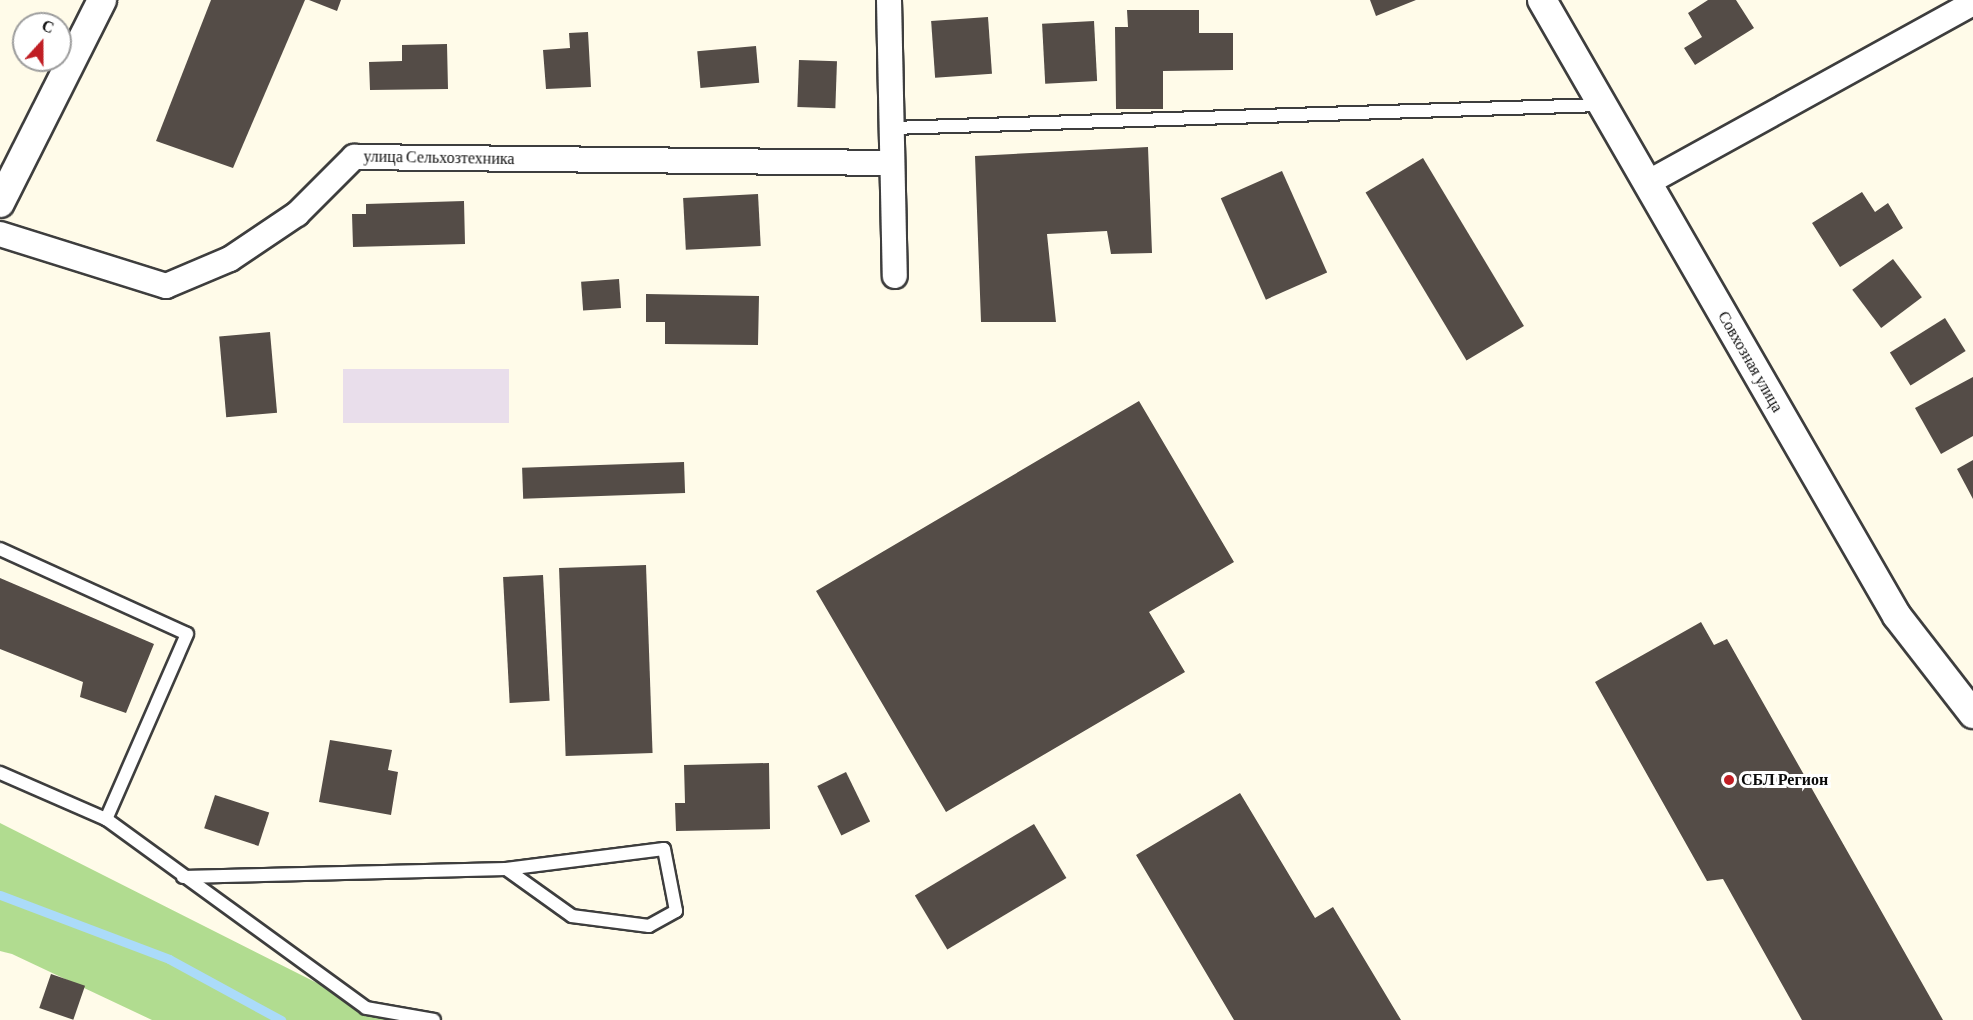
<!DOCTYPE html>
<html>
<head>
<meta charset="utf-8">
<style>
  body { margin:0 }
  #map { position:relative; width:1973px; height:1020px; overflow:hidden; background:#fffbe9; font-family:"Crimson Pro",serif }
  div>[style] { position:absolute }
  .industrial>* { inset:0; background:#e9deeb; transform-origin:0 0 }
  .forest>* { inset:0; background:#b1dc90 }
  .stream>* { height:9px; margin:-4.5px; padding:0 4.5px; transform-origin:4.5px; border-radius:4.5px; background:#abdbf9 }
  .building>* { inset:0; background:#544c47; transform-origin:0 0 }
  .roads { filter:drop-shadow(2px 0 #3e3e3e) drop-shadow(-2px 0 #3e3e3e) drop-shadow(0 2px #3e3e3e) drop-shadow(0 -2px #3e3e3e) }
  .service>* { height:12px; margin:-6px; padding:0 6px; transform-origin:6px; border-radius:6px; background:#fff }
  .minor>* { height:24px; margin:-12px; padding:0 12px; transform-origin:12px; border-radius:12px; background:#fff }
  .tertiary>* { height:28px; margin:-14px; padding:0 14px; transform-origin:14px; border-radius:14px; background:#fff }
  .dots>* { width:16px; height:16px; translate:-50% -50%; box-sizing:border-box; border:3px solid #fff; border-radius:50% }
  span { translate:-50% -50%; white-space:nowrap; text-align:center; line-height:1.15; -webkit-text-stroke:6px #fff; paint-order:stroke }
  .street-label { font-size:16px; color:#0b0b0b }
  .poi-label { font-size:16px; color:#0b0b0b; font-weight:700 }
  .left { translate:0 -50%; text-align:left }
  .north { position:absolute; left:12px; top:12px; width:60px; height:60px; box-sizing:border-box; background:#fff; border:2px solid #9d9d9d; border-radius:50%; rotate:21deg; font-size:16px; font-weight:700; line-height:24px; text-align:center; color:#0b0b0b }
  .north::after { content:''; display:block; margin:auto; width:21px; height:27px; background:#c01e24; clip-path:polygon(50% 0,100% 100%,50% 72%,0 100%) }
</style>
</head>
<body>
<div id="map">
  <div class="industrial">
    <div style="left:343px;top:369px;width:166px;height:54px"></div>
  </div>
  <div class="forest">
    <div style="clip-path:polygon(0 823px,325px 987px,389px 1020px,152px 1020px,12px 954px,0 951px)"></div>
  </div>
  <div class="stream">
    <div style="left:0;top:895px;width:181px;rotate:20.7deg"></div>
    <div style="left:169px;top:959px;width:128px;rotate:28.6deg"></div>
  </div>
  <div class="building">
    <div style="clip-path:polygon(211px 0,305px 0,233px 168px,156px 141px)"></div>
    <div style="clip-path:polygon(309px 0,341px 0,337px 11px)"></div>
    <div style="clip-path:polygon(1370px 0,1416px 0,1376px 16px)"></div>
    <div style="clip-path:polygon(1708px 0,1736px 0,1754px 28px,1695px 65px,1684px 48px,1702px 37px,1688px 13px)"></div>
    <div style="clip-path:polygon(1127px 10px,1199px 10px,1199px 33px,1233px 33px,1233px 70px,1163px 71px,1163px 109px,1116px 109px,1115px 27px,1128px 27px)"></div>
    <div style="left:988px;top:17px;width:57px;height:57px;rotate:86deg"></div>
    <div style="left:1094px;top:21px;width:60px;height:52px;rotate:87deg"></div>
    <div style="clip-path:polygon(588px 32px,591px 87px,546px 89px,543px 50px,570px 48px,569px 33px)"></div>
    <div style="clip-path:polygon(447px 44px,448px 89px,370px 90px,369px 62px,402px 61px,402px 45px)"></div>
    <div style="left:756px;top:46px;width:37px;height:59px;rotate:85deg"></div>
    <div style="left:799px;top:60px;width:38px;height:47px;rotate:2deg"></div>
    <div style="clip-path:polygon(1148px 147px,1152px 253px,1111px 254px,1107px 231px,1047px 234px,1056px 322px,981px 322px,975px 156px)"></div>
    <div style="left:1423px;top:158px;width:196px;height:67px;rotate:59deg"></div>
    <div style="left:1282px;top:171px;width:111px;height:67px;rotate:66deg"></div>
    <div style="clip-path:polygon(1862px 192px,1875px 212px,1888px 203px,1903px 228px,1840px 267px,1812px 223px)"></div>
    <div style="left:758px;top:194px;width:52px;height:75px;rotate:87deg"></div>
    <div style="clip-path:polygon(464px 201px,465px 244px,353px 247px,352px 214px,366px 214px,366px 204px)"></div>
    <div style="left:1893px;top:259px;width:48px;height:51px;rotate:53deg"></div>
    <div style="left:619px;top:279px;width:29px;height:38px;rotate:86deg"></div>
    <div style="clip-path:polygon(646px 294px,759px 296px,758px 345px,665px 344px,665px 322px,646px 322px)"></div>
    <div style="left:1945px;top:318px;width:39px;height:65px;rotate:58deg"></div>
    <div style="left:270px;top:332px;width:81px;height:51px;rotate:85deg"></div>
    <div style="clip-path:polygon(1973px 377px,1973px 436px,1941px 454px,1915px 408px)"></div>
    <div style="clip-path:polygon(1139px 401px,1234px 562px,1149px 612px,1185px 672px,946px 812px,816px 591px)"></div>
    <div style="clip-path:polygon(1973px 460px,1973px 499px,1957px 469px)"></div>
    <div style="left:684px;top:462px;width:31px;height:162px;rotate:88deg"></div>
    <div style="left:646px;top:565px;width:188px;height:87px;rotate:88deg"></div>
    <div style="left:543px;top:575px;width:126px;height:40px;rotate:87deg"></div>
    <div style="clip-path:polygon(0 578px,154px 644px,126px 713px,80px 697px,83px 682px,0 649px)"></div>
    <div style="clip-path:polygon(1701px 622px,1714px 645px,1727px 639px,1943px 1020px,1802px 1020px,1723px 879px,1707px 881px,1595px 682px)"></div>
    <div style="clip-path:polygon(330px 740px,392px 750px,388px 770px,398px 772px,391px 815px,319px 802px)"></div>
    <div style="clip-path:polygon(769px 763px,770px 829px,676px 831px,675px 803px,685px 803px,684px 765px)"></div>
    <div style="left:846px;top:772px;width:55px;height:32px;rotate:64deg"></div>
    <div style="clip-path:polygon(1240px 793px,1315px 918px,1333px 907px,1401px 1020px,1234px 1020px,1136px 855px)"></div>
    <div style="left:215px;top:795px;width:57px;height:35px;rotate:18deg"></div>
    <div style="left:1034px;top:824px;width:63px;height:139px;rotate:59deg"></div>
    <div style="left:51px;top:974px;width:36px;height:36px;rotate:19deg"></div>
  </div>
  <div class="roads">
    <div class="service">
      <div style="left:892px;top:128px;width:709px;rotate:-1.86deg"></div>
      <div style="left:0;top:549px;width:205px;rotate:24.4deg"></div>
      <div style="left:187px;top:634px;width:202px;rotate:113.6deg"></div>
      <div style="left:106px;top:819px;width:116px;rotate:-156.5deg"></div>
      <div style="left:106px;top:819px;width:321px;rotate:36deg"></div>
      <div style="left:366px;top:1008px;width:69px;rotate:10deg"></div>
      <div style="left:183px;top:877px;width:323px;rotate:-1.4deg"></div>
      <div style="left:506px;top:869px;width:159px;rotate:-7.2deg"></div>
      <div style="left:664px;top:849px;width:63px;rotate:79deg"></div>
      <div style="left:676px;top:911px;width:31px;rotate:151deg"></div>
      <div style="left:649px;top:926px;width:78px;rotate:-172.6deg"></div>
      <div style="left:572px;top:916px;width:81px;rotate:-144.5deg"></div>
    </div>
    <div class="minor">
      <div style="left:889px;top:0;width:276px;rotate:88.8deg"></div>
      <div style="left:1647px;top:183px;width:372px;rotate:-28.9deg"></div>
      <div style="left:0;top:234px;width:174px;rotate:17.4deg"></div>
      <div style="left:166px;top:286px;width:69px;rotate:-22.9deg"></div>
      <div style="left:230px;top:259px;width:81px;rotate:-33.9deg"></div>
      <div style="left:297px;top:214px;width:81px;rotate:-45deg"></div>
      <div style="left:354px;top:157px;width:538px;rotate:0.64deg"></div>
    </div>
    <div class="tertiary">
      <div style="left:1542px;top:0;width:711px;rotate:60.05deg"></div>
      <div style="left:1897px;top:616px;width:124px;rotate:52.2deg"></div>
      <div style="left:0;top:203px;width:227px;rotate:-63.3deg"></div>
    </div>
  </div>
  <div class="dots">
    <div style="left:1729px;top:780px;background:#c01e24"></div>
  </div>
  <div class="street-label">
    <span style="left:439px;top:158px;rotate:1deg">улица Сельхозтехника</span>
    <span style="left:1750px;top:362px;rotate:60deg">Совхозная улица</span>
  </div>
  <div class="poi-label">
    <span class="left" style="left:1741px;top:780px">СБЛ Регион</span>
  </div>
  <div class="north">С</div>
</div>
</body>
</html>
